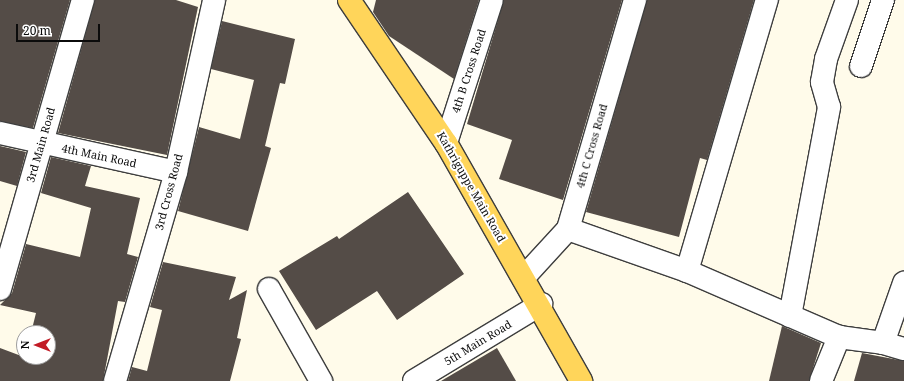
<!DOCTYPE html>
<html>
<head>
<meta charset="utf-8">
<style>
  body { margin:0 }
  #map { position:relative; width:904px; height:381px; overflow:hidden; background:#fffbea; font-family:"Noto Serif",serif }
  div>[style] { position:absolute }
  .building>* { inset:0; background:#544c47 }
  .roads { filter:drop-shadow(1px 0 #3e3e3e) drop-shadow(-1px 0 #3e3e3e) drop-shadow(0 1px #3e3e3e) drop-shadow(0 -1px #3e3e3e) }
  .minor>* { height:22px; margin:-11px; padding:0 11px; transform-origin:11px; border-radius:11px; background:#fff }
  .major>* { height:22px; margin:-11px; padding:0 11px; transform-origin:11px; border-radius:11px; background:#ffd55a }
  span { translate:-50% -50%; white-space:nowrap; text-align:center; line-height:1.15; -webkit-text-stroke:4px #fff; paint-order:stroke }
  .street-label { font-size:11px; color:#0b0b0b }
  .north { position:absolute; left:16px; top:325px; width:40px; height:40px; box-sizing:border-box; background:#fff; border:1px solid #9d9d9d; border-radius:50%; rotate:270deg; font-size:11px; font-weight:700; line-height:16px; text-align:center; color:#0b0b0b }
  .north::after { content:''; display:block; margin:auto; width:14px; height:18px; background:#c21c26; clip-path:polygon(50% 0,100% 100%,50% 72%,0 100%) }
  .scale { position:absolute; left:16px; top:24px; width:84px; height:18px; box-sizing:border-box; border:2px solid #0b0b0b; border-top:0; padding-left:5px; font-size:12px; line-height:14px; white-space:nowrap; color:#0b0b0b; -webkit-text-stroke:3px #fff; paint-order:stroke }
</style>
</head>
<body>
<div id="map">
  <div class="building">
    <div style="clip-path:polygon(0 0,70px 0,33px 128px,0 121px)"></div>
    <div style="clip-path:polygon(95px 0,176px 0,198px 7px,167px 155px,58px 133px)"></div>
    <div style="clip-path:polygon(376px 0,479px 0,454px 79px,389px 36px,373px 12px)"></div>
    <div style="clip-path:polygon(504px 0,622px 0,563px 200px,499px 179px,512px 140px,467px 124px)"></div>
    <div style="clip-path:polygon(647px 0,754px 0,707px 160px,700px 158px,679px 237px,586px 212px)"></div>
    <div style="clip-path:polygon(222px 21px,295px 39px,285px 84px,280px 83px,265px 146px,271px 148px,248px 231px,178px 211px,199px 127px,240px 139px,254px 80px,211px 69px)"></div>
    <div style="clip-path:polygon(0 146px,26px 152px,17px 186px,0 181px)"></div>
    <div style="clip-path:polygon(51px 157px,91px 166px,85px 186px,140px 198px,127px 254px,138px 257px,125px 302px,118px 301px,103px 381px,0 381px,0 348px,24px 357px,48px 357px,48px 333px,31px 333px,36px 313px,0 305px,12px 293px,26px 244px,80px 257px,91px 208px,41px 193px)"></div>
    <div style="clip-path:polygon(408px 192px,464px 274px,397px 320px,377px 291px,316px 330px,279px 271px,337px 236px,339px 239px)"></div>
    <div style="clip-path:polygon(163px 262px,236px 277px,229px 300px,247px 290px,237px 338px,241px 339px,230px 381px,128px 381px,132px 367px,147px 371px,162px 310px,150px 307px)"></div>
    <div style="clip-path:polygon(782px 326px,821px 343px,809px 381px,769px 381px)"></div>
    <div style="clip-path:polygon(497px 348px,516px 381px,441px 381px)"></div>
    <div style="clip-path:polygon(862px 353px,904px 361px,904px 381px,854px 381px)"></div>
  </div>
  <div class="roads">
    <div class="minor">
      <div style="left:861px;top:66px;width:70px;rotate:-71.6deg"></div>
      <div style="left:0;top:133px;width:180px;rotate:12.5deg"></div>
      <div style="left:446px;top:143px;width:150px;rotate:-72.2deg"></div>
      <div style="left:568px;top:229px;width:126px;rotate:19.4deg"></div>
      <div style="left:687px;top:271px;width:166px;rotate:23.5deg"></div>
      <div style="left:687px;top:271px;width:283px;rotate:-73.6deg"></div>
      <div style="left:524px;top:277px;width:65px;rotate:-47.5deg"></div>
      <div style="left:568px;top:229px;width:239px;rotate:-73.7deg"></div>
      <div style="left:0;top:289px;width:301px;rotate:-74deg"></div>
      <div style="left:269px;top:289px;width:106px;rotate:60.5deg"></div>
      <div style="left:790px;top:316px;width:213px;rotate:-79.4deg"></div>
      <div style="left:829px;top:107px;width:26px;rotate:-106deg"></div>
      <div style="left:822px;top:82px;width:23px;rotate:-80deg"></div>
      <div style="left:826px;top:59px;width:63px;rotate:-70.4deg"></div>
      <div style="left:883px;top:343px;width:22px;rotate:16deg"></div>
      <div style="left:115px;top:381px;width:218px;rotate:-73.7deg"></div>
      <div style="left:176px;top:172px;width:176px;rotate:-77.5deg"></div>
      <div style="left:414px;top:381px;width:149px;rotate:-31.2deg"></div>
      <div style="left:821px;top:381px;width:48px;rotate:-67.8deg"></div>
      <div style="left:839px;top:337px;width:44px;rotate:7.8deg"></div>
      <div style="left:883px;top:343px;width:64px;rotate:-70.7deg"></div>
    </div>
    <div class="major">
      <div style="left:349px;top:0;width:173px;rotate:55.9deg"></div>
      <div style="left:446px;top:143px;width:274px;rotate:60.4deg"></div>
    </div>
  </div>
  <div class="street-label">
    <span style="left:469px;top:71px;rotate:-72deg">4th B Cross Road</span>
    <span style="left:41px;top:145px;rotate:-74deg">3rd Main Road</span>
    <span style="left:592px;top:146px;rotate:-74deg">4th C Cross Road</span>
    <span style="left:99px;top:156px;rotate:12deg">4th Main Road</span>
    <span style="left:471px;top:187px;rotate:60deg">Kathriguppe Main Road</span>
    <span style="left:169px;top:192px;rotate:-75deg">3rd Cross Road</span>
    <span style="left:478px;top:343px;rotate:-31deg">5th Main Road</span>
  </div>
  <div class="north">N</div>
  <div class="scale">20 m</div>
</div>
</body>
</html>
